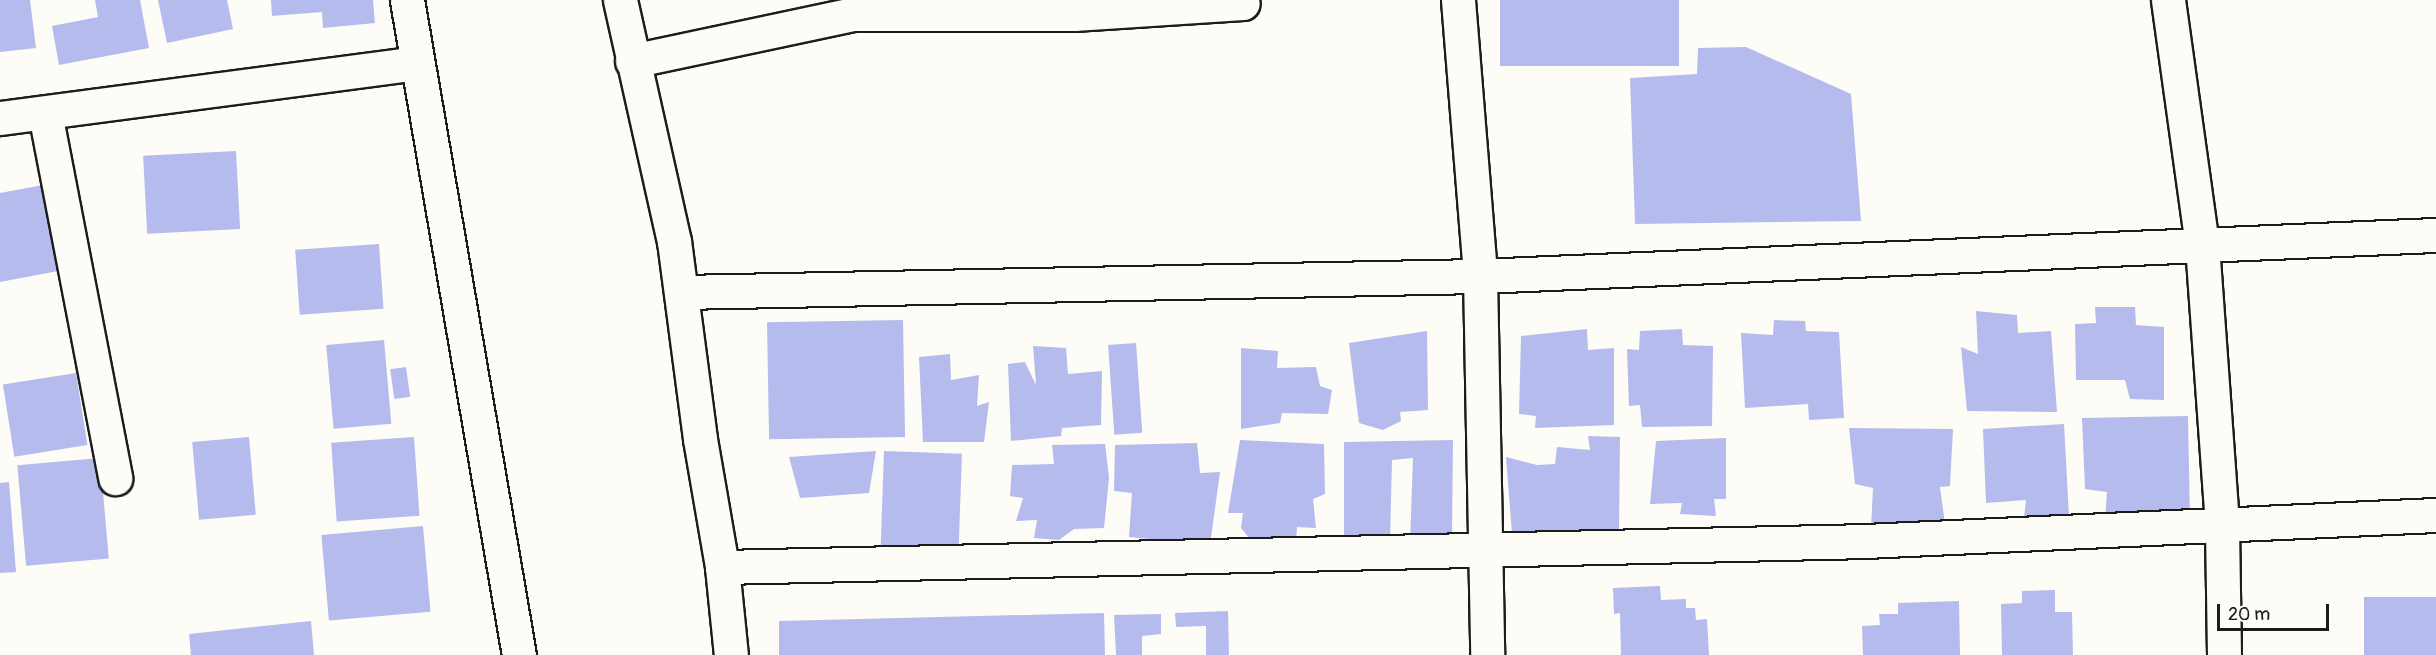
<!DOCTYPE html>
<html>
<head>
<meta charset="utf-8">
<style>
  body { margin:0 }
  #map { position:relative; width:2436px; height:655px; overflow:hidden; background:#fdfcf7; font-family:Pangolin,sans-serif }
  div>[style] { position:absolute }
  .building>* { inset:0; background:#b5bbec; transform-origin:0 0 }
  .roads { filter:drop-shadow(2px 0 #1c1c1c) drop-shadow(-2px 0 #1c1c1c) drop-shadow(0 2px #1c1c1c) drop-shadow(0 -2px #1c1c1c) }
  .minor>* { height:33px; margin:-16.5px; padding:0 16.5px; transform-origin:16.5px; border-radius:16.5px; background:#fdfcf7 }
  span { translate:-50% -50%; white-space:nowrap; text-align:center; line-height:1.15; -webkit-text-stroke:5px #fdfcf7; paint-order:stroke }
  .scale { position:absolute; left:2217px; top:604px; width:112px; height:27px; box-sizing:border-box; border:3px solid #1c1c1c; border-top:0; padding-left:8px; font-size:18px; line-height:21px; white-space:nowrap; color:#1c1c1c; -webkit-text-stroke:4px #fdfcf7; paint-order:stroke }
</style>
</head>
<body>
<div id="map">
  <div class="building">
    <div style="clip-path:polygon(0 0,30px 0,36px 48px,0 52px)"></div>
    <div style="clip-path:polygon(95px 0,140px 0,149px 48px,59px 65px,52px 26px,98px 17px)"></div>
    <div style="clip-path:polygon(158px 0,227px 0,233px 29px,167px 43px)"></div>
    <div style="clip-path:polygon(271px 0,373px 0,375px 23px,323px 28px,322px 12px,272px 16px)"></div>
    <div style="left:1500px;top:0;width:179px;height:66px"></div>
    <div style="clip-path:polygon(1746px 47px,1851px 94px,1861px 221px,1635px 224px,1630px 78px,1697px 74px,1698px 48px)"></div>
    <div style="left:236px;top:151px;width:78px;height:93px;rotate:87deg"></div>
    <div style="clip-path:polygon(43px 185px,58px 271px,0 282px,0 193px)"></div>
    <div style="left:379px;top:244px;width:65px;height:84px;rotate:86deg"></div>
    <div style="clip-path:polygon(2095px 307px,2135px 307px,2136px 325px,2164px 327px,2164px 400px,2130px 399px,2125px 380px,2076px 380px,2075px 324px,2096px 323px)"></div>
    <div style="clip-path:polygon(1976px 311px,2017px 315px,2018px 333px,2051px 331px,2057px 412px,1967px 411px,1961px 347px,1978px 354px)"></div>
    <div style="left:903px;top:320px;width:117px;height:136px;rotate:89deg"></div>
    <div style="clip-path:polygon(1774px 320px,1805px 321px,1806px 331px,1839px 332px,1844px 418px,1809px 420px,1808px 404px,1745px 408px,1741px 333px,1773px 335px)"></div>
    <div style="clip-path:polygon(1587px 329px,1588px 350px,1614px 348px,1614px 425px,1535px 428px,1536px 416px,1519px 414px,1521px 336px)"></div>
    <div style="clip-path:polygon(1682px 329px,1683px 345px,1713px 346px,1712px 426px,1642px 427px,1640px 405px,1629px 406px,1627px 349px,1639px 350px,1640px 331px)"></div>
    <div style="clip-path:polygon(1427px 331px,1428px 410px,1400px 412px,1401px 421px,1383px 430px,1359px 423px,1349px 343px)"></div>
    <div style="left:384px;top:340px;width:84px;height:58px;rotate:85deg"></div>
    <div style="left:1136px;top:343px;width:90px;height:28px;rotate:86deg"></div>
    <div style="clip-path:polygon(1033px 346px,1066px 348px,1068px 374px,1102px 371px,1101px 425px,1062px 428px,1061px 436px,1011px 441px,1008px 364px,1025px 362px,1036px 385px)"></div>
    <div style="clip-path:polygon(1241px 348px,1278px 351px,1277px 368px,1316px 367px,1320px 386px,1332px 390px,1328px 414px,1282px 413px,1280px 423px,1241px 429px)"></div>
    <div style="clip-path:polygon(950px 354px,951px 380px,979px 375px,977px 406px,989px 402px,984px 442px,923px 442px,919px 357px)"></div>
    <div style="left:406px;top:367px;width:30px;height:16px;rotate:82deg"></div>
    <div style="left:76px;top:373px;width:73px;height:74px;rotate:81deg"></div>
    <div style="clip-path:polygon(2188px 416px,2190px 521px,2105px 519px,2107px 492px,2085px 489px,2082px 418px)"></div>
    <div style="clip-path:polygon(2064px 424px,2069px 517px,2024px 518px,2026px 500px,1986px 503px,1983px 429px)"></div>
    <div style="clip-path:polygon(1849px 428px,1953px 429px,1950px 486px,1940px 487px,1945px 524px,1871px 528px,1873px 488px,1855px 484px)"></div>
    <div style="clip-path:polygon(1588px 436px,1620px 437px,1619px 534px,1512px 534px,1506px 457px,1537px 465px,1555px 464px,1557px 447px,1590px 450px)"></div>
    <div style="left:249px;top:437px;width:78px;height:57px;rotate:85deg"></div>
    <div style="left:414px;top:437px;width:79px;height:83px;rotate:86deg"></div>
    <div style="clip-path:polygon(1726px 438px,1726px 499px,1714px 499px,1716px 516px,1680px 514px,1682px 503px,1650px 504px,1656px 441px)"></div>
    <div style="clip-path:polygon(1240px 440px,1324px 444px,1325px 494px,1313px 499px,1316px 528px,1297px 527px,1296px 542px,1255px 545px,1241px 528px,1243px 513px,1228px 513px)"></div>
    <div style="clip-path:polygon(1453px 440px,1452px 536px,1410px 543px,1413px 458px,1392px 460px,1390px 541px,1344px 542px,1344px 442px)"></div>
    <div style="clip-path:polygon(1197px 443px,1200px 473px,1220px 472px,1210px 545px,1129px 537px,1132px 493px,1114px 491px,1115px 445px)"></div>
    <div style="clip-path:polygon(1105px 444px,1109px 478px,1104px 528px,1074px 529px,1059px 540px,1034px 538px,1037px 520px,1016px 521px,1023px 498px,1010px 496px,1012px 465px,1054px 464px,1052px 445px)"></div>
    <div style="clip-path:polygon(876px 451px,869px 493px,800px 498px,789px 457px)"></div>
    <div style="left:884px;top:451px;width:78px;height:94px;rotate:2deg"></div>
    <div style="left:100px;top:458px;width:101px;height:83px;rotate:85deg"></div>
    <div style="clip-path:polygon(9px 482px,16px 572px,0 573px,0 483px)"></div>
    <div style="left:423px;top:526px;width:86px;height:102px;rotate:85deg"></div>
    <div style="clip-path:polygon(1660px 586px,1661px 600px,1686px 599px,1686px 608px,1695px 608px,1696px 620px,1707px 619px,1709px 655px,1621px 655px,1620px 613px,1614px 614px,1613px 588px)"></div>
    <div style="clip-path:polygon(2055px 590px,2055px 612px,2072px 612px,2073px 655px,2002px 655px,2001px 604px,2022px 603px,2022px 591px)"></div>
    <div style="left:2436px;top:597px;width:58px;height:72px;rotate:90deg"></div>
    <div style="clip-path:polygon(1959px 601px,1960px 655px,1863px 655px,1862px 626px,1880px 625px,1879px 614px,1898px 614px,1898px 603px)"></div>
    <div style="clip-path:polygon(1228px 611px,1229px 655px,1206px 655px,1206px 626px,1176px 627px,1175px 613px)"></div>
    <div style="clip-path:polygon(1104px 613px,1105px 655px,779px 655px,779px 621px)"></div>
    <div style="clip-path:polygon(1161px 614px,1161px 634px,1142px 636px,1142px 655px,1116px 655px,1114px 615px)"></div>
    <div style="clip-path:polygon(311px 621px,314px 655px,191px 655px,189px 634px)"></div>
  </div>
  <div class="roads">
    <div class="minor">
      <div style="left:407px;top:0;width:665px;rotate:80.3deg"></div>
      <div style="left:620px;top:0;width:247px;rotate:77.4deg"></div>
      <div style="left:674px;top:241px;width:200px;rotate:82.5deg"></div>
      <div style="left:700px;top:439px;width:130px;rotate:80.2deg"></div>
      <div style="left:722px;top:567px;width:88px;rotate:84.2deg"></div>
      <div style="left:1458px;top:0;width:277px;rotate:85.4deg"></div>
      <div style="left:1480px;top:276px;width:379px;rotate:88.9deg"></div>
      <div style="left:2168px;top:0;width:247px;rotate:82.1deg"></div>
      <div style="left:2202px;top:245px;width:283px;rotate:85.9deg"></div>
      <div style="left:2222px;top:527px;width:128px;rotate:89.1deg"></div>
      <div style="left:632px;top:61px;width:227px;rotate:-12deg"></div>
      <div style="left:854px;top:14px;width:220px"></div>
      <div style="left:1074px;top:14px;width:169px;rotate:-3.7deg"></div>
      <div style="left:45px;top:113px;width:372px;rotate:79.1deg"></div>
      <div style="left:0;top:118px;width:421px;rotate:-7.5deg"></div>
      <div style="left:681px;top:292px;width:799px;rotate:-1.15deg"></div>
      <div style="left:1480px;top:276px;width:957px;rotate:-2.46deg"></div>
      <div style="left:722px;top:567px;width:1143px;rotate:-1.3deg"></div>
      <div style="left:1865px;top:541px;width:572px;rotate:-2.61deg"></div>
    </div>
  </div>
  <div class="scale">20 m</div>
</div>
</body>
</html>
